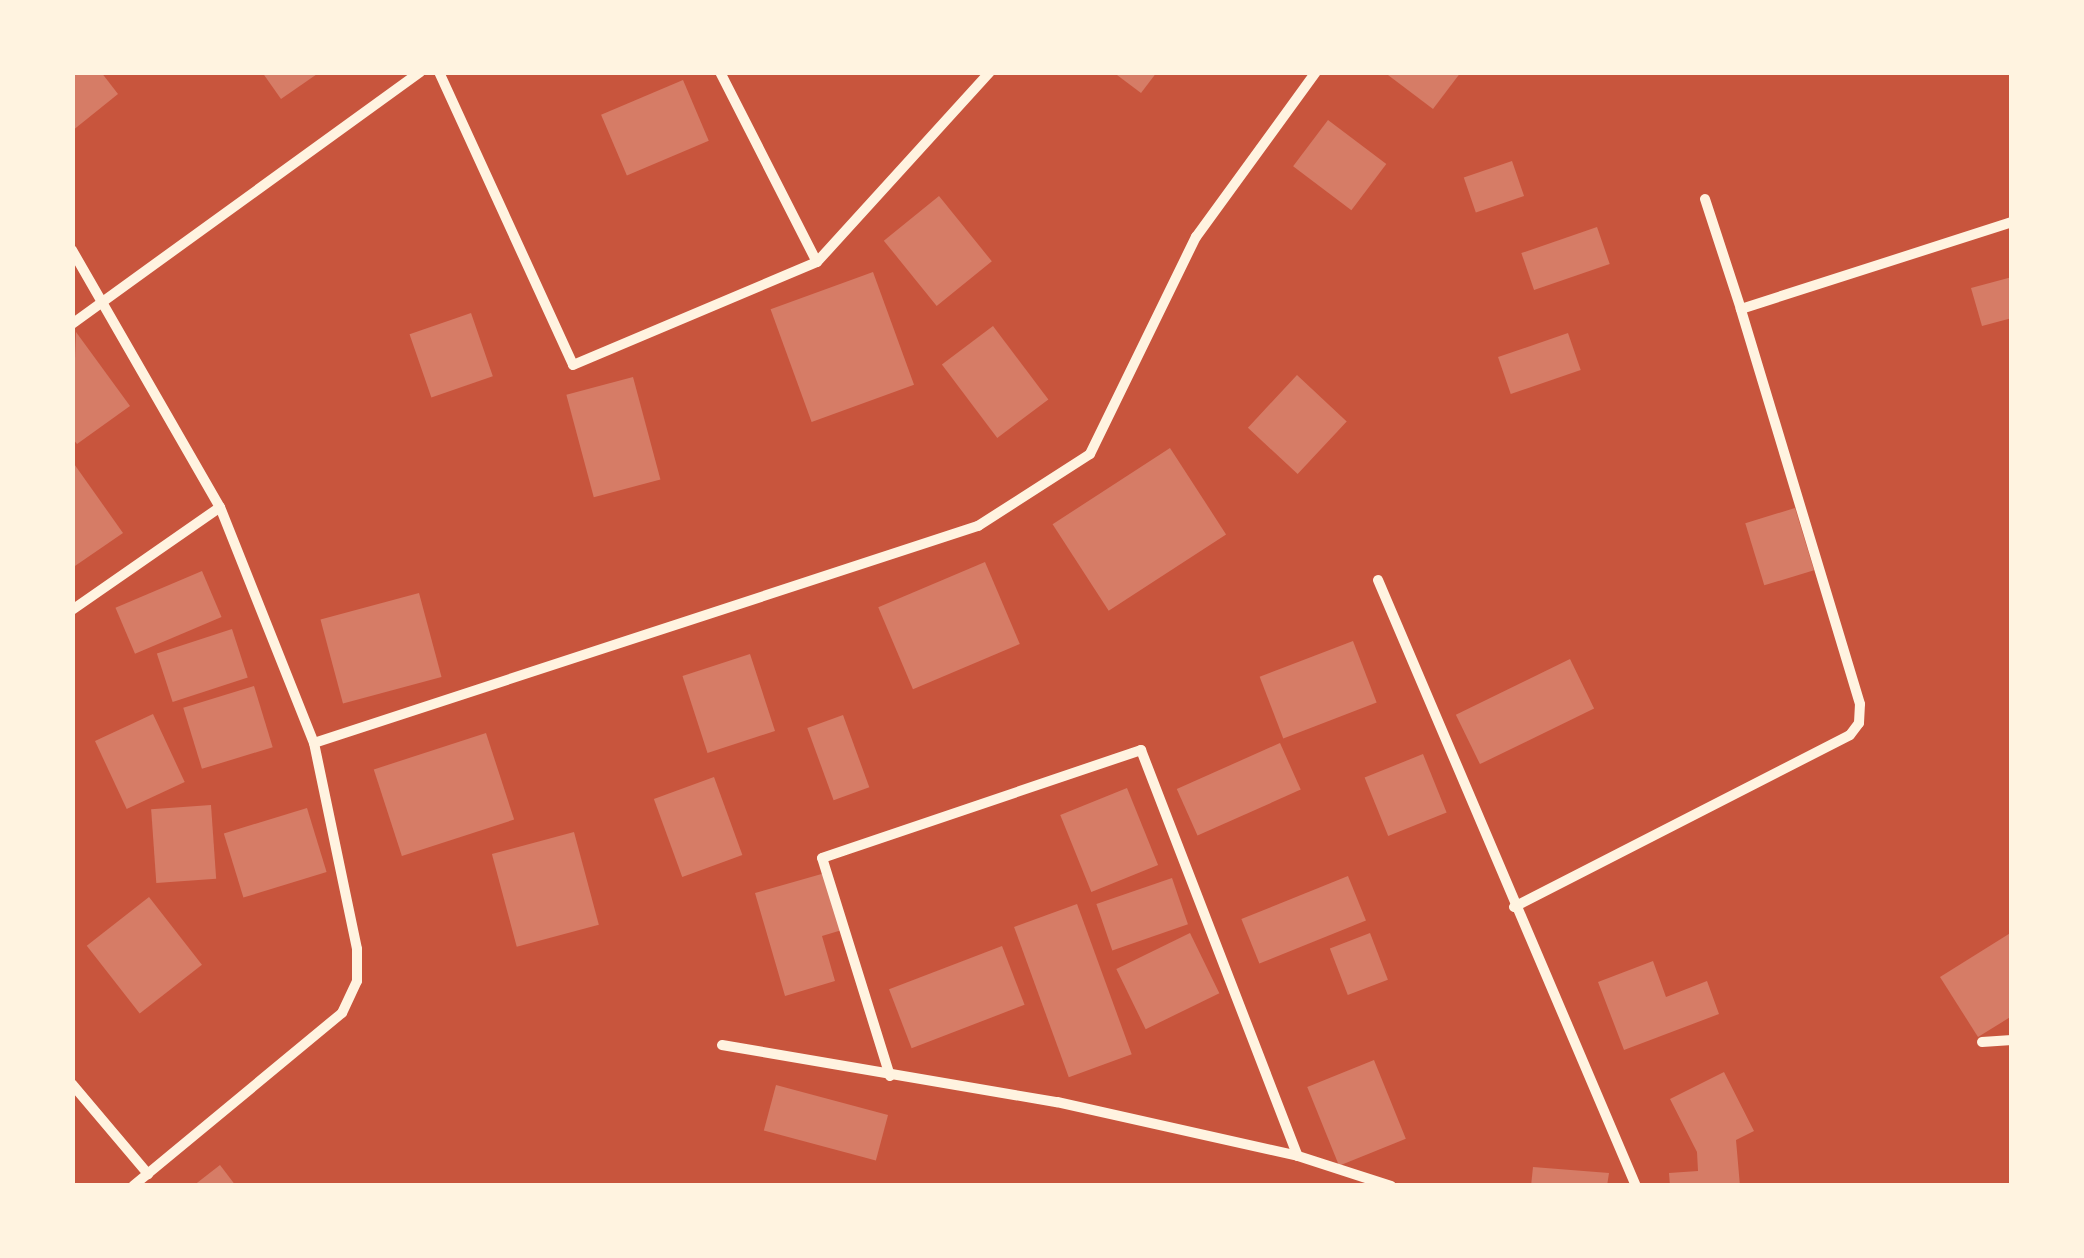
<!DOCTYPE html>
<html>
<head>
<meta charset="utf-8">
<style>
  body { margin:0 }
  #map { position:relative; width:2084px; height:1258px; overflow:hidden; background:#c8553d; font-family:Jost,sans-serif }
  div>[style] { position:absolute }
  .building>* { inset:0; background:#d67c66; transform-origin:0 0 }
  .minor>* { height:10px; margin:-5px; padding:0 5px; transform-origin:5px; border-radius:5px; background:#fff3e0 }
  span { translate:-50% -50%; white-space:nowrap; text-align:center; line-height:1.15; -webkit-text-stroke:10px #fff3e0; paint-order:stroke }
  .frame { position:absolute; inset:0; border:75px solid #fff3e0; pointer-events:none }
</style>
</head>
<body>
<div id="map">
  <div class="building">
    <div style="clip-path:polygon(72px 72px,101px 72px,118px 94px,72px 131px)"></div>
    <div style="clip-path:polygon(262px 72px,320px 72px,281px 99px)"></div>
    <div style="clip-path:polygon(1113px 72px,1157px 72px,1141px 93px)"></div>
    <div style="clip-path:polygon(1384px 72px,1461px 72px,1433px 109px)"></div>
    <div style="left:683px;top:80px;width:66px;height:89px;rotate:67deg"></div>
    <div style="left:1328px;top:120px;width:73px;height:58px;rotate:37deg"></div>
    <div style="left:1512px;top:161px;width:37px;height:51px;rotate:71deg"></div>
    <div style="left:939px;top:196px;width:84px;height:71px;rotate:51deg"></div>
    <div style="left:1597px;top:227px;width:39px;height:80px;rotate:71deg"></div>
    <div style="left:873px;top:272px;width:120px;height:109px;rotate:70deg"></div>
    <div style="clip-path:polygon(2012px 277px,2012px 318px,1982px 326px,1971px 288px)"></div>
    <div style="left:471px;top:313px;width:67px;height:65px;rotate:71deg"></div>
    <div style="left:993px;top:326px;width:92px;height:64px;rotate:53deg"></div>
    <div style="clip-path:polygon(76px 332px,130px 406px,77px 444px,72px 438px)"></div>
    <div style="left:1568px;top:333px;width:39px;height:74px;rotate:71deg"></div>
    <div style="left:1297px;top:375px;width:68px;height:72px;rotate:43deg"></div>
    <div style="left:633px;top:377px;width:106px;height:69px;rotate:75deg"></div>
    <div style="left:1170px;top:448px;width:103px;height:140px;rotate:57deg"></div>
    <div style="clip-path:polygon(72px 461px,123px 533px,72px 568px)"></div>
    <div style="left:1795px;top:508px;width:65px;height:52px;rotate:73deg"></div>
    <div style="left:985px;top:562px;width:89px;height:116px;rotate:67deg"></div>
    <div style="left:202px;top:571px;width:50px;height:94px;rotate:67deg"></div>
    <div style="left:419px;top:593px;width:87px;height:102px;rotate:75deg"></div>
    <div style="left:232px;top:629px;width:51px;height:79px;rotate:72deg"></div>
    <div style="left:1353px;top:641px;width:66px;height:100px;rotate:69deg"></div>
    <div style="left:750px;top:654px;width:81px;height:71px;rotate:72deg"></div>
    <div style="left:1570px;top:659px;width:55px;height:127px;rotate:64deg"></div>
    <div style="left:254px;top:686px;width:64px;height:74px;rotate:73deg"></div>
    <div style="left:153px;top:714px;width:75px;height:64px;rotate:65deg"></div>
    <div style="left:843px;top:715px;width:77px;height:38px;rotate:70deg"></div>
    <div style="left:486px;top:733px;width:91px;height:118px;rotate:72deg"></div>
    <div style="left:1280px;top:743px;width:51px;height:113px;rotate:66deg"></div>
    <div style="left:1423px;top:754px;width:63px;height:63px;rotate:68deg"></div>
    <div style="left:714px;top:777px;width:83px;height:64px;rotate:70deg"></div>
    <div style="left:1127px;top:788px;width:83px;height:72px;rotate:68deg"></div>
    <div style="left:211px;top:805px;width:74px;height:60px;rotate:86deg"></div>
    <div style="left:307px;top:808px;width:67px;height:87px;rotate:73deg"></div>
    <div style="left:574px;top:832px;width:96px;height:85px;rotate:75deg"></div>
    <div style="clip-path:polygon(825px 873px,842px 930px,822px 936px,835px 981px,785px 996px,755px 893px)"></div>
    <div style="left:1348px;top:876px;width:48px;height:115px;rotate:68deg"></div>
    <div style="left:1172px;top:878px;width:49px;height:80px;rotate:71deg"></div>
    <div style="left:149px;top:897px;width:86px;height:79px;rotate:52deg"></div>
    <div style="left:1077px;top:904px;width:160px;height:67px;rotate:70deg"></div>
    <div style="clip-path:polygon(2012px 932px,2012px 1016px,1978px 1037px,1940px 977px)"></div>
    <div style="left:1190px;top:933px;width:67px;height:82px;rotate:64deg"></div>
    <div style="left:1370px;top:933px;width:50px;height:43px;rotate:69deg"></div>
    <div style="left:1002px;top:946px;width:63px;height:121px;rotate:69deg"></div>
    <div style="clip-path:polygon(1653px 961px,1666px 997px,1707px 981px,1719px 1014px,1624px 1050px,1598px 982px)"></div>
    <div style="left:1374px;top:1060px;width:85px;height:72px;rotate:68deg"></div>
    <div style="clip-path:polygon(1724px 1072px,1754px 1131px,1736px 1140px,1740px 1186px,1670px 1186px,1669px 1173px,1698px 1171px,1697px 1152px,1670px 1099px)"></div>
    <div style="left:776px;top:1085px;width:116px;height:47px;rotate:15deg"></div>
    <div style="clip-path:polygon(220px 1165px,236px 1186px,193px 1186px)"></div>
    <div style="clip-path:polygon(1533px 1167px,1609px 1173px,1607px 1186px,1531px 1186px)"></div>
  </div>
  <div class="minor">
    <div style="left:439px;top:72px;width:322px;rotate:65.4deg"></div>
    <div style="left:573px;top:365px;width:265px;rotate:-22.9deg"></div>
    <div style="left:817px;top:262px;width:257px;rotate:-47.7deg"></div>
    <div style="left:720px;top:72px;width:213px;rotate:63deg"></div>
    <div style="left:1705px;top:199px;width:116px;rotate:71.9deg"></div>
    <div style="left:72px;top:250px;width:297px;rotate:60.1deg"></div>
    <div style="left:220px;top:507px;width:254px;rotate:68.3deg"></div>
    <div style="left:314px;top:743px;width:210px;rotate:78.2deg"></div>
    <div style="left:357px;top:949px;width:32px;rotate:90deg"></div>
    <div style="left:357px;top:981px;width:35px;rotate:115deg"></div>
    <div style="left:342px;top:1013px;width:271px;rotate:140.4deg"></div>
    <div style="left:72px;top:324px;width:430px;rotate:-35.9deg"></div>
    <div style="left:1378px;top:580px;width:659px;rotate:66.94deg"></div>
    <div style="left:72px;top:610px;width:180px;rotate:-34.8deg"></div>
    <div style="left:314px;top:743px;width:699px;rotate:-18.1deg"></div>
    <div style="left:978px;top:526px;width:133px;rotate:-32.7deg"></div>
    <div style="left:1090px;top:454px;width:242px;rotate:-64deg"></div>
    <div style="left:1196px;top:237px;width:204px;rotate:-54deg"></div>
    <div style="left:1514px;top:907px;width:377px;rotate:-27.1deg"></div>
    <div style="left:1850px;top:735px;width:15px;rotate:-53deg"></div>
    <div style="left:1859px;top:723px;width:19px;rotate:-87deg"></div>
    <div style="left:1860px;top:704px;width:413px;rotate:-106.8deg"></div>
    <div style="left:1741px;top:309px;width:285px;rotate:-17.8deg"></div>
    <div style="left:1982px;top:1042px;width:30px;rotate:-4deg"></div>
    <div style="left:722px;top:1045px;width:340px;rotate:9.7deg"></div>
    <div style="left:1057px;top:1102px;width:247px;rotate:12.6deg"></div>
    <div style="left:1298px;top:1156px;width:98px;rotate:17.9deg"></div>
    <div style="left:890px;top:1076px;width:228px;rotate:-107.3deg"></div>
    <div style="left:822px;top:858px;width:337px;rotate:-18.7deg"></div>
    <div style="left:1141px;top:750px;width:435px;rotate:68.9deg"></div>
    <div style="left:72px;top:1084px;width:118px;rotate:49.8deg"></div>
  </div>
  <div class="frame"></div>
</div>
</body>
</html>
